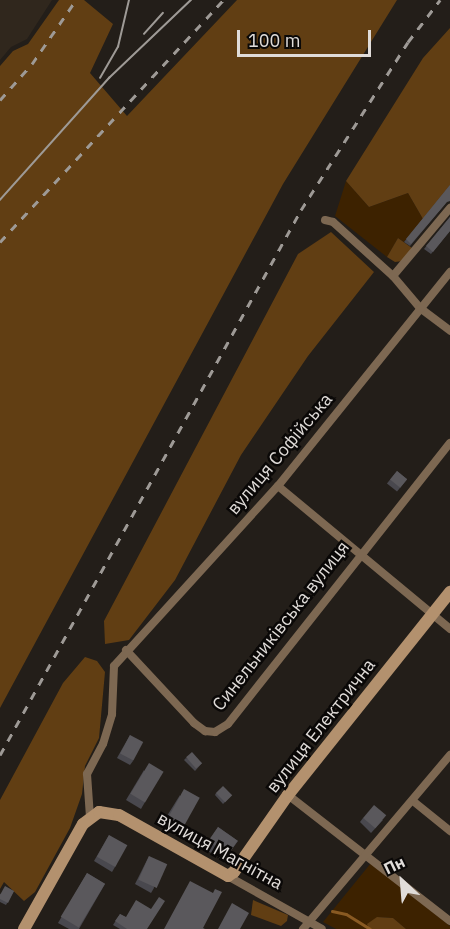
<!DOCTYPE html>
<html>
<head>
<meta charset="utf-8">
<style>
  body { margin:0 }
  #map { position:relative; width:450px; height:929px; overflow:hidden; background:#231e19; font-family:"IBM Plex Sans",sans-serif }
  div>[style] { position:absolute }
  .built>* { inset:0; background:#30271d }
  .green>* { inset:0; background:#3d2200 }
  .forest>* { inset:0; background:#613e13 }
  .stream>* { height:3px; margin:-1.5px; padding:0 1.5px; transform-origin:1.5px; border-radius:1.5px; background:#895a22 }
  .street>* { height:8px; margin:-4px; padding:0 4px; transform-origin:4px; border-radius:4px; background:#7d6852 }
  .secondary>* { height:12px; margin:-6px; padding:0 6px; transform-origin:6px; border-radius:6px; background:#b3916e }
  .tram>* { height:1.5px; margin:-0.75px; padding:0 0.75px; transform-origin:0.75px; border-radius:0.75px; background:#9e9a96 }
  .rail>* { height:3px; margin-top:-1.5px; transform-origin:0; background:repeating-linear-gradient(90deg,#9e9a96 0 8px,transparent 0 16px) }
  .wall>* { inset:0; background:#49484e; transform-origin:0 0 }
  .building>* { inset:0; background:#5a585c; transform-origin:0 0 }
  span { translate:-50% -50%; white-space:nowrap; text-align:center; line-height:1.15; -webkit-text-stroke:5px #0a0807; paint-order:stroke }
  .street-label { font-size:18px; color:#e0dcd9 }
  .north { position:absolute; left:372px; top:851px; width:60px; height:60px; -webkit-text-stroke:4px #0a0807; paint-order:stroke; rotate:334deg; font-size:16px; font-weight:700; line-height:24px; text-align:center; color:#e0dcd9 }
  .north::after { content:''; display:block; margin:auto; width:21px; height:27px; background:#e0dcd9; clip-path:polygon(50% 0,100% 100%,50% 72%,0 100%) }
  .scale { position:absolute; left:237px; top:30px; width:134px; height:27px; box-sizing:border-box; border:3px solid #e0dcd9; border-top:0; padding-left:8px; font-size:18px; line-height:21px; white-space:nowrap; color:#e0dcd9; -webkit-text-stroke:4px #0a0807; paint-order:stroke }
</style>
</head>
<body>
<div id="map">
  <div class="built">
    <div style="clip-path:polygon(0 0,52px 0,27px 39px,11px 47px,0 60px)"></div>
  </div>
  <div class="green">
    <div style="clip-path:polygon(346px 181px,369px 207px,408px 193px,423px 219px,404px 242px,398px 238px,387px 257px,335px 216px)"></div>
    <div style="clip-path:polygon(371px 863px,450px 926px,450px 929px,406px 929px,393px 918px,378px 917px,368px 924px,369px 929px,336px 929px,323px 922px)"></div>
  </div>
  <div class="forest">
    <div style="clip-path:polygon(59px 0,84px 0,113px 24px,90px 73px,127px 116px,237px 0,397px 0,283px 184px,0 708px,0 66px,13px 51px,28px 44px)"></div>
    <div style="clip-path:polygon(450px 28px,450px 186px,423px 219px,408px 193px,369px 207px,346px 181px,423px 58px)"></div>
    <div style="clip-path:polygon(331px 232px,374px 272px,308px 356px,241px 455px,175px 580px,129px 640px,105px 644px,104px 621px,298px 254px)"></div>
    <div style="clip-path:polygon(398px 238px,412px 248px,403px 261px,395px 262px,387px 257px)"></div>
    <div style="clip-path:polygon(85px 657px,97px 661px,105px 672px,99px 738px,85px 766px,82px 794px,70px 828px,35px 892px,24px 901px,4px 882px,0 889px,0 800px,63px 683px)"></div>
    <div style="clip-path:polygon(253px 900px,288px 915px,287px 921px,281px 926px,251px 915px)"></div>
    <div style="clip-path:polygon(377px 917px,393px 918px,406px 929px,369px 929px,367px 924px)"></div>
  </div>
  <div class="stream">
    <div style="left:332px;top:911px;width:14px;rotate:12deg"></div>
    <div style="left:346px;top:914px;width:28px;rotate:32deg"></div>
  </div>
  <div class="street">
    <div style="left:325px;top:220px;width:8px;rotate:14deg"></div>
    <div style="left:333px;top:222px;width:81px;rotate:42deg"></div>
    <div style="left:393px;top:276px;width:42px;rotate:49.8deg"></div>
    <div style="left:420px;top:308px;width:38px;rotate:37deg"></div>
    <div style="left:393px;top:276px;width:89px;rotate:-50deg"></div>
    <div style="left:278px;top:486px;width:224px;rotate:39.7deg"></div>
    <div style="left:126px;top:650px;width:100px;rotate:47deg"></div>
    <div style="left:194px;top:723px;width:14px;rotate:36deg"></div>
    <div style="left:205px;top:731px;width:10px;rotate:6deg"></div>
    <div style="left:215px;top:732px;width:15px;rotate:-32deg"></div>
    <div style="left:228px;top:724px;width:358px;rotate:-51.7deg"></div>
    <div style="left:288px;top:795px;width:205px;rotate:37.9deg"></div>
    <div style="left:413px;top:801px;width:48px;rotate:39deg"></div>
    <div style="left:90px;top:817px;width:43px;rotate:-94deg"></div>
    <div style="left:87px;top:774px;width:34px;rotate:-62deg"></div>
    <div style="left:103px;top:744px;width:31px;rotate:-73deg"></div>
    <div style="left:112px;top:714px;width:48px;rotate:-87.6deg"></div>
    <div style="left:114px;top:666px;width:244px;rotate:-47.7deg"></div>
    <div style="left:278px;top:486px;width:275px;rotate:-51.2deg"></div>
    <div style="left:224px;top:874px;width:112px;rotate:29.3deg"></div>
    <div style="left:303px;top:929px;width:228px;rotate:-49.8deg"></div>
  </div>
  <div class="secondary">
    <div style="left:24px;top:929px;width:120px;rotate:-60.7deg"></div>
    <div style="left:83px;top:824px;width:20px;rotate:-37deg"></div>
    <div style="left:99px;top:812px;width:20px;rotate:9deg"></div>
    <div style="left:119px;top:815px;width:125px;rotate:29.2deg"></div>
    <div style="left:228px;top:876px;width:7px;rotate:-34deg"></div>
    <div style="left:234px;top:872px;width:94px;rotate:-55deg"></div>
    <div style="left:288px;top:795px;width:260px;rotate:-51.4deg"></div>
  </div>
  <div class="tram">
    <div style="left:144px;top:34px;width:28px;rotate:-48deg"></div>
    <div style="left:100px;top:78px;width:36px;rotate:-60deg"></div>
    <div style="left:118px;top:47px;width:48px;rotate:-76.8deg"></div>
    <div style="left:0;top:200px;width:164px;rotate:-48.2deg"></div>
    <div style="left:109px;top:78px;width:113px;rotate:-43.6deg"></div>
  </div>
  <div class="rail">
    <div style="left:0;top:100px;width:48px;rotate:-48.4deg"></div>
    <div style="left:32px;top:64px;width:78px;rotate:-55.5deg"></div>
    <div style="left:0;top:242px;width:329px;rotate:-47.3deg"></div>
    <div style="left:0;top:755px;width:623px;rotate:-61.09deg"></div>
    <div style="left:301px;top:210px;width:199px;rotate:-57.5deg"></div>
    <div style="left:408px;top:42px;width:53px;rotate:-52.7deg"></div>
  </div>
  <div class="wall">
    <div style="clip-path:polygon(450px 185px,445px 204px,410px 246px,404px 242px)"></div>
    <div style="clip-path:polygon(450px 217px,450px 231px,431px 254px,424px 249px)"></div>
    <div style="left:397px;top:471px;width:13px;height:16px;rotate:39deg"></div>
    <div style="clip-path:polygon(130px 735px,133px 761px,130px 765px,117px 758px)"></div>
    <div style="clip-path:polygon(186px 758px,202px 763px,195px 771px,184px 760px)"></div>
    <div style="clip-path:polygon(144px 770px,145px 802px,141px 809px,126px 800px)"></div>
    <div style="clip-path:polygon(216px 793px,232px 795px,223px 804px,215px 795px)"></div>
    <div style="clip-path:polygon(180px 795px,183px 827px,178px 834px,162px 824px)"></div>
    <div style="clip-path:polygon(363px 818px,383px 820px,371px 833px,360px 822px)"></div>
    <div style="clip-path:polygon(218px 827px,238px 841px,224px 860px,204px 849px)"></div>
    <div style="clip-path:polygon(109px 835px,115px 867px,112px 872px,94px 861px)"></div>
    <div style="clip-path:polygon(149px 856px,154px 888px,151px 893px,135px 884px)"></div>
    <div style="clip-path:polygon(87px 873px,105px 884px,79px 929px,69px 929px,58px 923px)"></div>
    <div style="clip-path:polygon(14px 891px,6px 905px,0 902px,0 894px)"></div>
    <div style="clip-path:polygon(120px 914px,147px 929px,120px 929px,113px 925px)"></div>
  </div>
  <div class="building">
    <div style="clip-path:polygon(450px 185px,450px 201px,447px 202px,411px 244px,406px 239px)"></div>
    <div style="clip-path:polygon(450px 217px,450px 231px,433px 252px,426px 246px)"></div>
    <div style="left:397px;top:471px;width:13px;height:11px;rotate:39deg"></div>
    <div style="left:130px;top:735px;width:15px;height:21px;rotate:28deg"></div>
    <div style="left:192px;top:752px;width:15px;height:8px;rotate:48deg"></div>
    <div style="left:149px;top:763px;width:17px;height:36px;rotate:31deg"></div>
    <div style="left:223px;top:786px;width:13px;height:10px;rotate:45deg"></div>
    <div style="left:184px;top:789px;width:18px;height:33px;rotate:29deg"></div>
    <div style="left:374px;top:805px;width:16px;height:17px;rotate:40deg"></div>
    <div style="left:218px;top:827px;width:24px;height:17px;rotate:35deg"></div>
    <div style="left:109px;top:835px;width:21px;height:25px;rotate:29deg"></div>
    <div style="left:149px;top:856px;width:20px;height:26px;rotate:24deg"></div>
    <div style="left:87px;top:873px;width:21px;height:51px;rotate:31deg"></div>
    <div style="clip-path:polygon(190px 881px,213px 893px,215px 889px,222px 892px,203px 928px,205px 929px,164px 929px)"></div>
    <div style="clip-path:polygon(5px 886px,14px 891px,8px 903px,0 899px,0 895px)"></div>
    <div style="clip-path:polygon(159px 897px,165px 901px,147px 929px,127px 929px,115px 921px,120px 914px,126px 917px,136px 900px,151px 909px)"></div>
    <div style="clip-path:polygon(232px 903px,249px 913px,240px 929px,218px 929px)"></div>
  </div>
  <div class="street-label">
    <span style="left:280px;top:454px;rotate:-50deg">вулиця Софійська</span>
    <span style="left:281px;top:626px;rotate:-52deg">Синельниківська вулиця</span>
    <span style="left:321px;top:726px;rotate:-52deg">вулиця Електрична</span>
    <span style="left:220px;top:851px;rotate:29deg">вулиця Магнітна</span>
  </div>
  <div class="north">Пн</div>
  <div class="scale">100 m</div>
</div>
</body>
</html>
